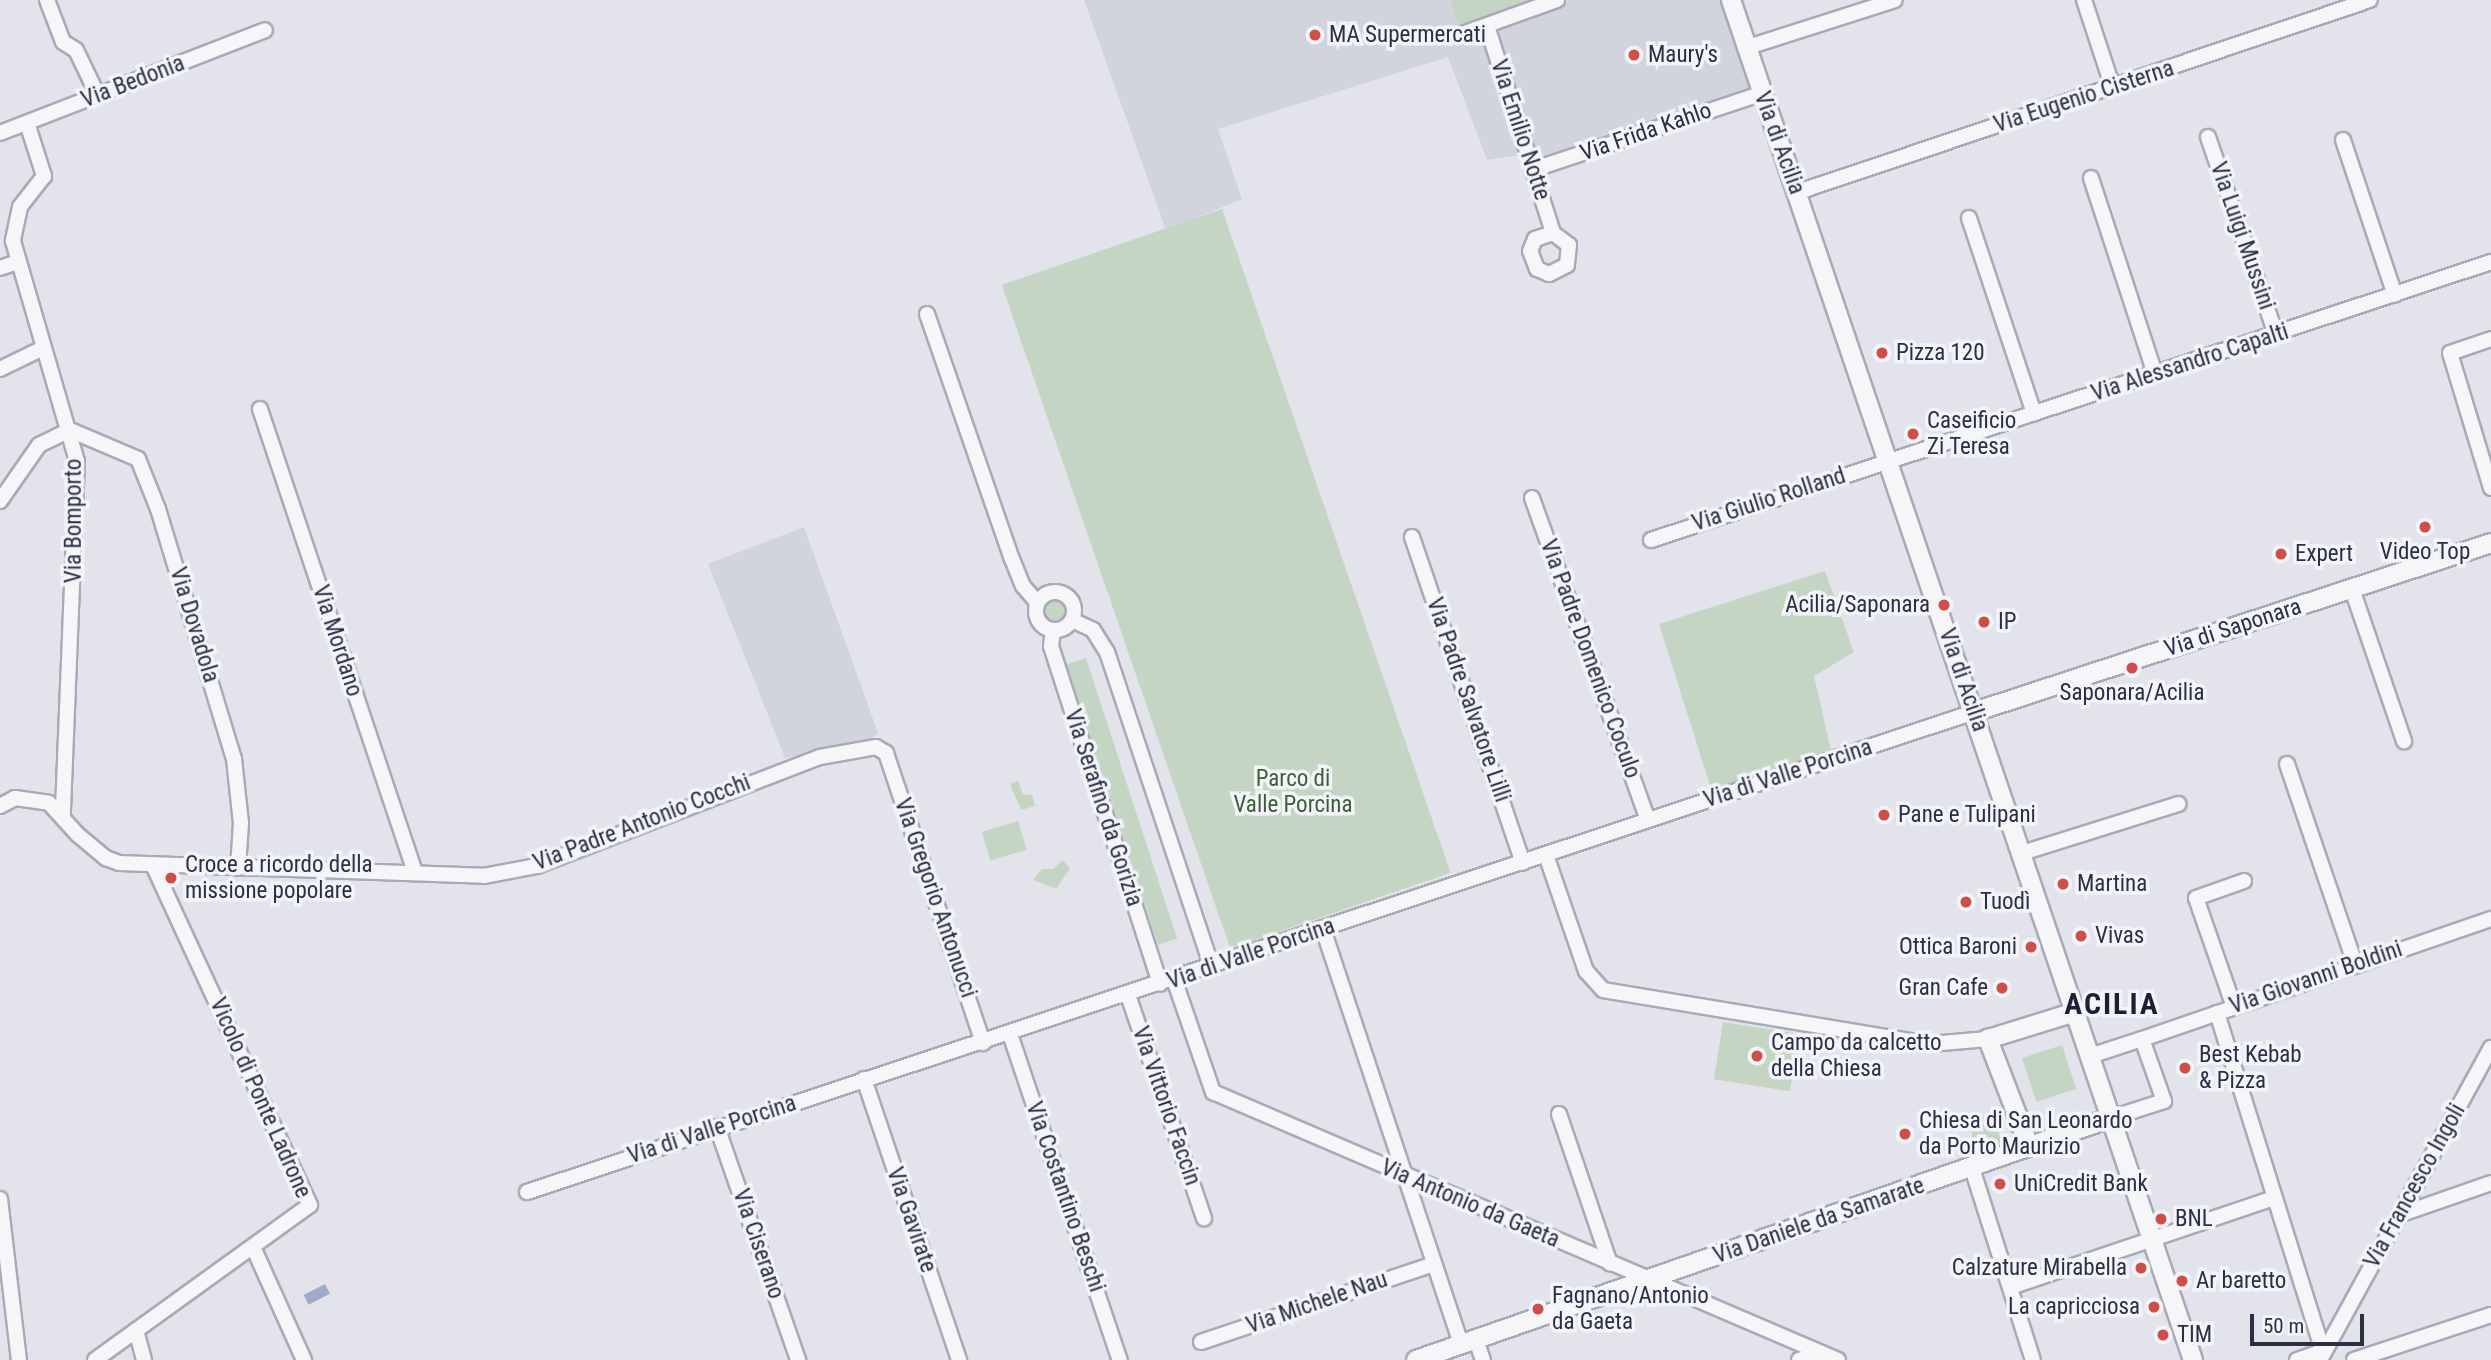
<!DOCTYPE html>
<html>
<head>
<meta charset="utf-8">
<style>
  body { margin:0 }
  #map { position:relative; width:2491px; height:1360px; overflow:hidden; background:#e3e4eb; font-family:"Roboto Condensed",sans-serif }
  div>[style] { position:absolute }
  .built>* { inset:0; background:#d1d3dd }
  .green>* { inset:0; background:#c5d5c4; transform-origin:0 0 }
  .round { border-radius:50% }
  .water>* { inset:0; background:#9eabcb; transform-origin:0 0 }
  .roads { filter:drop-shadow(2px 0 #a8aab5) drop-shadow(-2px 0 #a8aab5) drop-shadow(0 2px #a8aab5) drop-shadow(0 -2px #a8aab5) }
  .minor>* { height:14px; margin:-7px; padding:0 7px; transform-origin:7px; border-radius:7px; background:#f6f6f9 }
  .minor>.ring { margin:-7px; padding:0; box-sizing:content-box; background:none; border:14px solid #f6f6f9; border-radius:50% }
  .tertiary>* { height:18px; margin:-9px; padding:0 9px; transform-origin:9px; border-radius:9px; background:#f6f6f9 }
  .dots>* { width:19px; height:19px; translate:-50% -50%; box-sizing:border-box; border:4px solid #f2f4f8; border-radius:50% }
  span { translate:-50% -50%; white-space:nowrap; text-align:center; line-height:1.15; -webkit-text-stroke:7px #f2f4f8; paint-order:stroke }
  .poi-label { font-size:23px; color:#2a2f43 }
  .left { translate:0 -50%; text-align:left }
  .right { translate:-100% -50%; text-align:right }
  .street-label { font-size:23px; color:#2a2f43 }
  .park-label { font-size:23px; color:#385f38 }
  .district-label { font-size:30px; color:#1c2034; font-weight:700; letter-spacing:2px }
  .scale { position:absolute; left:2250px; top:1314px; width:114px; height:32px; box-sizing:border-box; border:4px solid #2a2f43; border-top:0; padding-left:9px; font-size:21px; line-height:24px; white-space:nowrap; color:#2a2f43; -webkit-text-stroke:5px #f2f4f8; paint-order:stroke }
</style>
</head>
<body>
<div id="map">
  <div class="built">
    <div style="clip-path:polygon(1084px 0,1729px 0,1761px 94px,1532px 170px,1526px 154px,1487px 160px,1448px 57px,1218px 129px,1242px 199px,1166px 230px)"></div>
    <div style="clip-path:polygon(804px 527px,878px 733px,866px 742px,785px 758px,708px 564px)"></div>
  </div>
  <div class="green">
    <div style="clip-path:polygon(1451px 0,1557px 0,1462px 34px)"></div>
    <div style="left:1222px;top:209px;width:702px;height:233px;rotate:71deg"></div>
    <div style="clip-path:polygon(1825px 571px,1854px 652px,1814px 676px,1833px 759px,1714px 798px,1659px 624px)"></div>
    <div class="round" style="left:1042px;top:599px;width:24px;height:24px"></div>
    <div style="left:1086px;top:658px;width:295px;height:20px;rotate:72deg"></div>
    <div style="clip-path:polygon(1018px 781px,1023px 794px,1032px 795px,1035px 806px,1021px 810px,1010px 784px)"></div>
    <div style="left:1018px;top:821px;width:30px;height:38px;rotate:73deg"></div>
    <div style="clip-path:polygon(1062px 860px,1070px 868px,1056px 889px,1033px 880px,1042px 869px,1053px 869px)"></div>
    <div style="left:1723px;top:1022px;width:77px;height:58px;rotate:9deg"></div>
    <div style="left:2062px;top:1045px;width:46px;height:42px;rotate:72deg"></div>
    <div style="clip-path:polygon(1992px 1114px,2003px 1144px,1976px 1153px,1969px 1121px)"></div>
  </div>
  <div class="water">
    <div style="left:325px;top:1284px;width:11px;height:24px;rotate:63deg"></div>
  </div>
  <div class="roads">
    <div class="minor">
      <div style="left:47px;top:0;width:45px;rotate:69.1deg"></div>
      <div style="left:63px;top:42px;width:15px;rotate:32deg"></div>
      <div style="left:76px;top:50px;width:51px;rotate:64.4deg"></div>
      <div style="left:2084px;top:0;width:93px;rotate:71.8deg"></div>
      <div style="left:1487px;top:26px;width:217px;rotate:72.3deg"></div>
      <div style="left:1553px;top:233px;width:20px;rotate:37deg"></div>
      <div style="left:1569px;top:245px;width:20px;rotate:96deg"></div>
      <div style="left:1567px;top:265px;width:20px;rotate:153deg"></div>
      <div style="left:1549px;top:274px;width:13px;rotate:-157deg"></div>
      <div style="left:1537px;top:269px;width:19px;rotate:-111deg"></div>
      <div style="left:1530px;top:251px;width:13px;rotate:-67deg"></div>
      <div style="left:1535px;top:239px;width:19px;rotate:-18deg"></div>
      <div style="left:1462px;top:34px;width:101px;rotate:-19.7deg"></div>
      <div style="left:1745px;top:48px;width:157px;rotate:-17.7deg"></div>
      <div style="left:27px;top:123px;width:56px;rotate:72.2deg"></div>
      <div style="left:44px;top:176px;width:39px;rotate:128deg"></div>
      <div style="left:20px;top:207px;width:35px;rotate:102deg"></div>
      <div style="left:13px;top:241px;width:229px;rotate:73.8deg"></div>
      <div style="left:77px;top:461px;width:354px;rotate:92.3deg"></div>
      <div style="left:0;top:133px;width:284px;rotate:-21.2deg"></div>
      <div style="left:2208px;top:137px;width:209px;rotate:71deg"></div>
      <div style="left:2343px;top:140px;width:163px;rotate:71.5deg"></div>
      <div style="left:1532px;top:170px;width:241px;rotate:-18.4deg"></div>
      <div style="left:2091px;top:178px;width:206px;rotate:71.9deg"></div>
      <div style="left:1798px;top:192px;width:603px;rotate:-18.56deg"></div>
      <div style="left:1969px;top:218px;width:206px;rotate:71.6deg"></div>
      <div style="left:0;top:268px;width:18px;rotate:-19deg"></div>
      <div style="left:927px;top:314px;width:259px;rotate:70.9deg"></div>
      <div style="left:1012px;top:559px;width:29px;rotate:68deg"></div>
      <div style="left:1023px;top:586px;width:21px;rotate:49deg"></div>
      <div style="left:2491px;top:339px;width:43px;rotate:161.1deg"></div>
      <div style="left:2450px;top:353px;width:141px;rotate:73.1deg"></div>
      <div style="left:0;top:369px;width:48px;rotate:-26deg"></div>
      <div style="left:260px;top:409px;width:489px;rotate:71.5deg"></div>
      <div style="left:1532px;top:498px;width:342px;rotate:70.2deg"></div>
      <div style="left:0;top:501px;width:68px;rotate:-55.1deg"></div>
      <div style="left:39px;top:445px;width:34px;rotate:-26deg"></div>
      <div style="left:70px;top:430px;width:74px;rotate:23.1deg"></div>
      <div style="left:138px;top:459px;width:54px;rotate:68.2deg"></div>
      <div style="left:158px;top:509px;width:261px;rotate:73.1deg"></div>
      <div style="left:234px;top:759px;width:64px;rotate:83.8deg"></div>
      <div style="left:241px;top:823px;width:45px;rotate:93.8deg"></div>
      <div style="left:1412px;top:537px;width:344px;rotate:71.2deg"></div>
      <div style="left:1651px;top:540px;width:885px;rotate:-18.31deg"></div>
      <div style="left:2352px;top:589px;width:161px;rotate:71.1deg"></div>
      <div class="ring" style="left:1036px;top:592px;width:24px;height:24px"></div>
      <div style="left:1072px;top:620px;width:23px;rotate:25deg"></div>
      <div style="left:1093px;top:630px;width:26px;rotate:58deg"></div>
      <div style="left:1107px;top:652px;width:332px;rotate:71.6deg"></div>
      <div style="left:1053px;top:631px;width:15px;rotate:98deg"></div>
      <div style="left:1051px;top:646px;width:355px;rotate:72.1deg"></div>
      <div style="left:2287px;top:764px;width:211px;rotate:71.2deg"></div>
      <div style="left:0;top:806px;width:17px;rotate:-28deg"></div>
      <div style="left:15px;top:798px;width:34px;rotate:8deg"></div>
      <div style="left:49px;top:803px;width:42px;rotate:47.9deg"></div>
      <div style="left:77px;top:834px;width:38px;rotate:40deg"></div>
      <div style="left:106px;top:858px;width:14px;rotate:21deg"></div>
      <div style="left:119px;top:863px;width:365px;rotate:2deg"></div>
      <div style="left:484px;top:876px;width:54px;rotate:-10.7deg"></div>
      <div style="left:537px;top:866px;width:303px;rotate:-21.1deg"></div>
      <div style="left:820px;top:757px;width:57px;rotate:-10.1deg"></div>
      <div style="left:876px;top:747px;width:12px;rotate:31deg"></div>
      <div style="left:886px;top:753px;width:306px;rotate:71.5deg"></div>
      <div style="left:2022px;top:853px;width:164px;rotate:-17.4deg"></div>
      <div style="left:1546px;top:855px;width:123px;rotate:71deg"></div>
      <div style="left:1586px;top:971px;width:25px;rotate:48deg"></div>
      <div style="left:1603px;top:990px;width:331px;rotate:9.4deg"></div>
      <div style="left:1930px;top:1044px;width:58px;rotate:-4.9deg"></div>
      <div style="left:1323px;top:929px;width:438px;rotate:71.6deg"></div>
      <div style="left:1174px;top:979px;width:120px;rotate:71deg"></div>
      <div style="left:1213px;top:1092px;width:680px;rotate:23.21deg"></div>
      <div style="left:1128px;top:995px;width:236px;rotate:71.2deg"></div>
      <div style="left:2234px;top:1007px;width:115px;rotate:-109.2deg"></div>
      <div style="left:2196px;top:898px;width:51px;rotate:-19.5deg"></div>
      <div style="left:2217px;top:1013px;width:354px;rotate:72.6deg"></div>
      <div style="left:1010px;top:1034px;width:344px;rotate:71.4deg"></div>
      <div style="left:2142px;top:1039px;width:369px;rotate:-19deg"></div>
      <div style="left:2090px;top:1056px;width:55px;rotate:-18.1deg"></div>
      <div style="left:2142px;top:1039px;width:66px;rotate:70.5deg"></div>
      <div style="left:2164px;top:1101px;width:56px;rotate:162.2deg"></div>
      <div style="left:864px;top:1079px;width:297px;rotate:71.3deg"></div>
      <div style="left:1559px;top:1114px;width:158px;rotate:71.2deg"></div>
      <div style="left:717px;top:1127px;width:247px;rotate:70.8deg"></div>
      <div style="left:1972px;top:1168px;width:201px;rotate:72.4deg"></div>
      <div style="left:527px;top:1192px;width:1525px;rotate:-18.35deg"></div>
      <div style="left:0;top:1199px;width:162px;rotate:83.3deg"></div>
      <div style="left:2399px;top:1215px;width:97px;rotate:-19.2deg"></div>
      <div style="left:253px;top:1247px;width:124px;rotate:65.7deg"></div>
      <div style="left:2011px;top:1287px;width:278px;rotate:-18.7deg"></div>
      <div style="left:136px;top:1330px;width:31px;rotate:75deg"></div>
      <div style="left:1476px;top:1340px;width:21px;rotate:71deg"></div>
      <div style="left:1201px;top:1342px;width:246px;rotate:-18.5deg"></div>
      <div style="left:95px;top:1360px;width:265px;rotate:-35.8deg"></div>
      <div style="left:310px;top:1205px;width:374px;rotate:-114.8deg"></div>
      <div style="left:1799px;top:1360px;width:23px;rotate:-18deg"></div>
      <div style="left:2297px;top:1360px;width:28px;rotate:-19deg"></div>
      <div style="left:2320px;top:1360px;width:356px;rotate:-61.3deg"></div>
      <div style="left:2354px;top:1360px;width:144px;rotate:-18.2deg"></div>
    </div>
    <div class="tertiary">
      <div style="left:1731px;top:0;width:1436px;rotate:71.24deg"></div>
      <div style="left:1974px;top:712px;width:544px;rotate:-18.1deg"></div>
      <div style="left:2029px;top:1146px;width:115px;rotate:-111deg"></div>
      <div style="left:1988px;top:1039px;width:91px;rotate:-17.2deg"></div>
      <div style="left:1416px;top:1360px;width:736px;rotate:-19.2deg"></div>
    </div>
  </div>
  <div class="dots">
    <div style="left:1315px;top:35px;background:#cf4e49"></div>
    <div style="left:1634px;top:55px;background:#cf4e49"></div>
    <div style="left:1882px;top:353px;background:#cf4e49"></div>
    <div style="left:1913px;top:434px;background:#cf4e49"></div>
    <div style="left:2425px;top:527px;background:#cf4e49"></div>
    <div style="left:2281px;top:554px;background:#cf4e49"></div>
    <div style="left:1944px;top:605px;background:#cf4e49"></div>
    <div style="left:1984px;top:622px;background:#cf4e49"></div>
    <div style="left:2132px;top:668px;background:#cf4e49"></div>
    <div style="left:1884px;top:815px;background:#cf4e49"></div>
    <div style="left:171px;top:878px;background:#cf4e49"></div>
    <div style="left:2063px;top:884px;background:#cf4e49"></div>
    <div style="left:1966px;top:902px;background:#cf4e49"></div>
    <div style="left:2081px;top:936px;background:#cf4e49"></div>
    <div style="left:2031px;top:947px;background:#cf4e49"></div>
    <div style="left:2002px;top:988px;background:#cf4e49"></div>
    <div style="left:1757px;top:1056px;background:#cf4e49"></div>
    <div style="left:2185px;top:1068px;background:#cf4e49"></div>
    <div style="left:1905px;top:1134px;background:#cf4e49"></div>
    <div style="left:2000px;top:1184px;background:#cf4e49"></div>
    <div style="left:2161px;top:1219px;background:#cf4e49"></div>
    <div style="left:2141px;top:1268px;background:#cf4e49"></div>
    <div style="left:2182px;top:1281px;background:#cf4e49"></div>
    <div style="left:2154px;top:1307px;background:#cf4e49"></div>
    <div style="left:1538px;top:1309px;background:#cf4e49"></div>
    <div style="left:2163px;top:1335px;background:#cf4e49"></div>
  </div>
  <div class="poi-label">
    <span class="left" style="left:1329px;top:35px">MA Supermercati</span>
    <span class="left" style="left:1648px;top:55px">Maury's</span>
    <span class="left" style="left:1896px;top:353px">Pizza 120</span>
    <span class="left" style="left:1927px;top:434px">Caseificio<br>Zi Teresa</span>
    <span style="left:2425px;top:552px">Video Top</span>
    <span class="left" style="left:2295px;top:554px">Expert</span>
    <span class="right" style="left:1930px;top:605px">Acilia/Saponara</span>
    <span class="left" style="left:1998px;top:622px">IP</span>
    <span style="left:2132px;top:693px">Saponara/Acilia</span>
    <span class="left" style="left:1898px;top:815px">Pane e Tulipani</span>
    <span class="left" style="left:185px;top:878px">Croce a ricordo della<br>missione popolare</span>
    <span class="left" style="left:2077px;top:884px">Martina</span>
    <span class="left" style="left:1980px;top:902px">Tuodì</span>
    <span class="left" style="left:2095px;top:936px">Vivas</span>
    <span class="right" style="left:2017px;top:947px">Ottica Baroni</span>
    <span class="right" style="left:1988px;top:988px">Gran Cafe</span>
    <span class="left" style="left:1771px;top:1056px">Campo da calcetto<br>della Chiesa</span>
    <span class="left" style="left:2199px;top:1068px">Best Kebab<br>&amp; Pizza</span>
    <span class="left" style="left:1919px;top:1134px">Chiesa di San Leonardo<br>da Porto Maurizio</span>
    <span class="left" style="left:2014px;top:1184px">UniCredit Bank</span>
    <span class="left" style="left:2175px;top:1219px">BNL</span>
    <span class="right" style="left:2127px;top:1268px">Calzature Mirabella</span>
    <span class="left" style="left:2196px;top:1281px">Ar baretto</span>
    <span class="left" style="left:1552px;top:1309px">Fagnano/Antonio<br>da Gaeta</span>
    <span class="right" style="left:2140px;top:1307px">La capricciosa</span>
    <span class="left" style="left:2177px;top:1335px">TIM</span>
  </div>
  <div class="street-label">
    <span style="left:133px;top:82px;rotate:-21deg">Via Bedonia</span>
    <span style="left:2084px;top:97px;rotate:-18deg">Via Eugenio Cisterna</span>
    <span style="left:1520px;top:130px;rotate:72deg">Via Emilio Notte</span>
    <span style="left:1646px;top:132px;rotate:-19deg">Via Frida Kahlo</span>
    <span style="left:1779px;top:143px;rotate:70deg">Via di Acilia</span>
    <span style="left:2242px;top:236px;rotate:71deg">Via Luigi Mussini</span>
    <span style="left:2190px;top:363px;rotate:-18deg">Via Alessandro Capalti</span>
    <span style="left:1769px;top:500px;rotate:-18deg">Via Giulio Rolland</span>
    <span style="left:74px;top:521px;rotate:-90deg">Via Bomporto</span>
    <span style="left:194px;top:625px;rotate:73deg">Via Dovadola</span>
    <span style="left:2233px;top:628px;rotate:-18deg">Via di Saponara</span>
    <span style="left:337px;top:641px;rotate:72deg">Via Mordano</span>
    <span style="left:1590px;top:659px;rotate:70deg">Via Padre Domenico Coculo</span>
    <span style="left:1963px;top:680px;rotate:71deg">Via di Acilia</span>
    <span style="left:1468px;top:700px;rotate:71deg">Via Padre Salvatore Lilli</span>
    <span style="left:1788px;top:774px;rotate:-18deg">Via di Valle Porcina</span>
    <span style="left:1103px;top:808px;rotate:72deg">Via Serafino da Gorizia</span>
    <span style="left:642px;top:823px;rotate:-21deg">Via Padre Antonio Cocchi</span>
    <span style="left:935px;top:898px;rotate:71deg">Via Gregorio Antonucci</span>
    <span style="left:1251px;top:954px;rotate:-19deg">Via di Valle Porcina</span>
    <span style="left:2316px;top:978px;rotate:-19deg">Via Giovanni Boldini</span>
    <span style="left:260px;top:1098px;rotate:66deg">Vicolo di Ponte Ladrone</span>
    <span style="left:1166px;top:1106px;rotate:71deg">Via Vittorio Faccin</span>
    <span style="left:712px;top:1130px;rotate:-18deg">Via di Valle Porcina</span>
    <span style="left:2415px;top:1186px;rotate:-61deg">Via Francesco Ingoli</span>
    <span style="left:1065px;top:1197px;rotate:71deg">Via Costantino Beschi</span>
    <span style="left:1470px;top:1204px;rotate:23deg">Via Antonio da Gaeta</span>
    <span style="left:911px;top:1220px;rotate:71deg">Via Gavirate</span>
    <span style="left:1819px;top:1221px;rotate:-19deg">Via Daniele da Samarate</span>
    <span style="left:758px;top:1244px;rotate:71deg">Via Ciserano</span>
    <span style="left:1317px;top:1303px;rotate:-19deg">Via Michele Nau</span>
  </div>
  <div class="park-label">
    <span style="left:1293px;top:792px">Parco di<br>Valle Porcina</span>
  </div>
  <div class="district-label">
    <span style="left:2112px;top:1004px">ACILIA</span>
  </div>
  <div class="scale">50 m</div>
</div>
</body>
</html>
